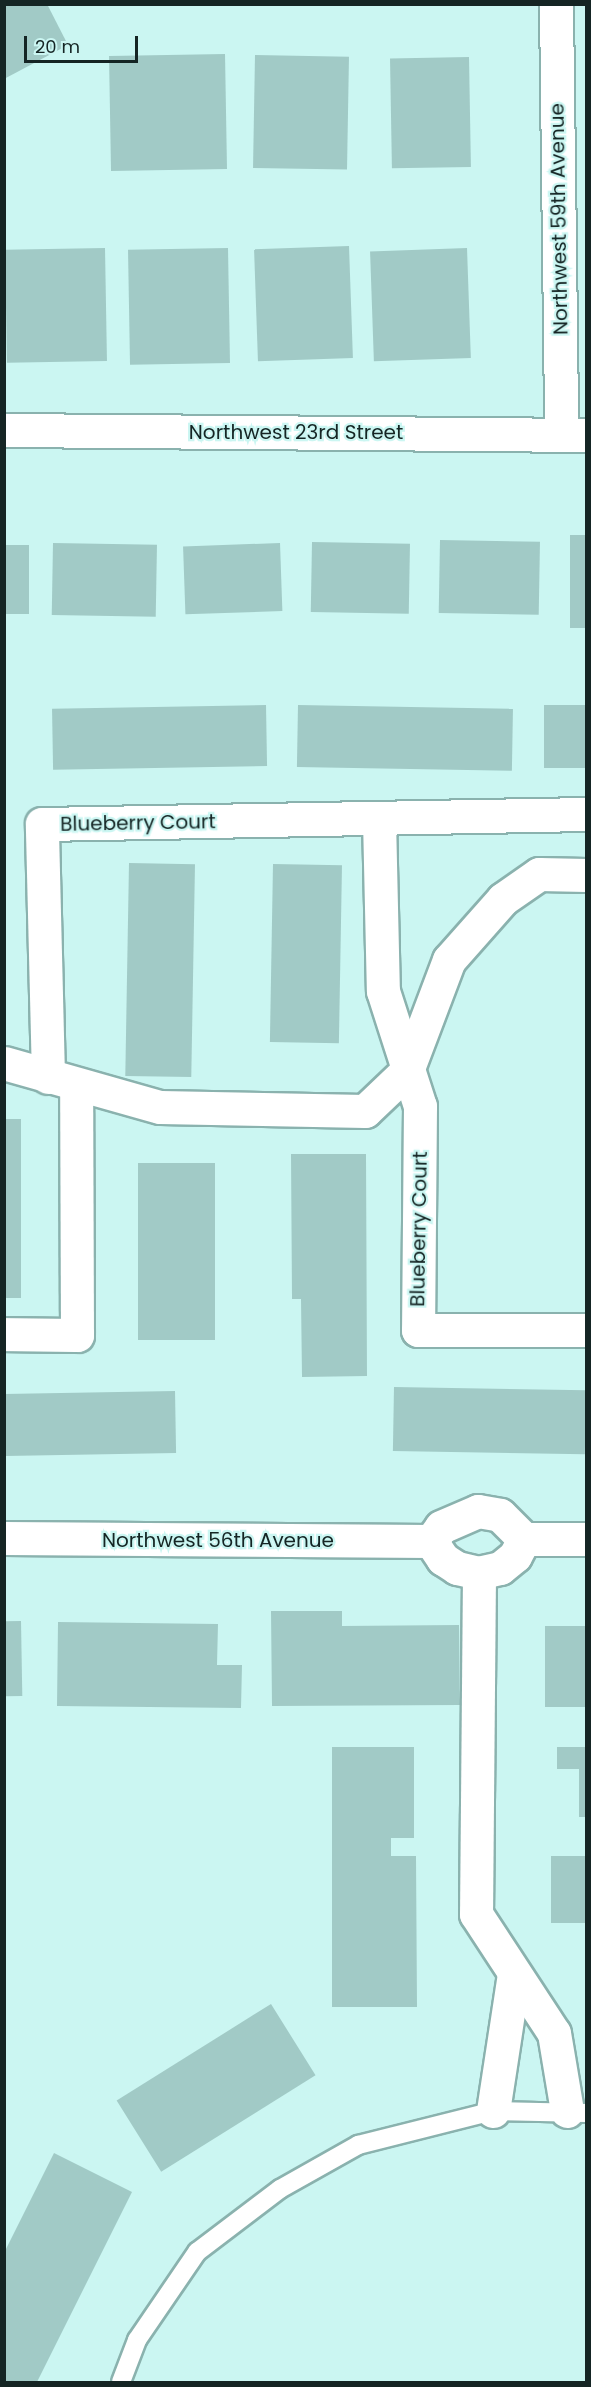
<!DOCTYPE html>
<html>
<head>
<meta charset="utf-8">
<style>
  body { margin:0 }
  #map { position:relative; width:591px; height:2387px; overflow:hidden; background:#cbf6f2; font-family:Poppins,sans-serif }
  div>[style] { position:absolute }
  .building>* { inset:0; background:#a1cac6; transform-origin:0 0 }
  .roads { filter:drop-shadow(2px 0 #8ab2ae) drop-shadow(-2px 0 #8ab2ae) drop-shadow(0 2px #8ab2ae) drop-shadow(0 -2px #8ab2ae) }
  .lane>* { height:18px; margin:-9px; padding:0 9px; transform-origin:9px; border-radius:9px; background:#fff }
  .street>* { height:33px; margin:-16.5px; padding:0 16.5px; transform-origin:16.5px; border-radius:16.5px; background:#fff }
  span { translate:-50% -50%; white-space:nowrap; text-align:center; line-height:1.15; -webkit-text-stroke:4.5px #cbf6f2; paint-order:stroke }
  .street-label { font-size:20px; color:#152524 }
  .frame { position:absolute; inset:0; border:6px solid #152524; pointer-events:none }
  .scale { position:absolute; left:24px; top:36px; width:114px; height:27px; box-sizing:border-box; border:3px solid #152524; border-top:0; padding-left:8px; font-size:18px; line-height:21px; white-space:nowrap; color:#152524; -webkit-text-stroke:4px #cbf6f2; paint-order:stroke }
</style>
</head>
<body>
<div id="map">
  <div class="building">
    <div style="clip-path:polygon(4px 4px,47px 4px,68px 45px,4px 79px)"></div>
    <div style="left:225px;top:54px;width:115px;height:116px;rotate:89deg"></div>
    <div style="left:255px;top:55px;width:94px;height:113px;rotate:1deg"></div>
    <div style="left:469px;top:57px;width:110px;height:79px;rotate:89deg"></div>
    <div style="left:349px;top:246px;width:112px;height:95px;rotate:88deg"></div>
    <div style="left:105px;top:248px;width:113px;height:100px;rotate:89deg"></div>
    <div style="left:228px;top:248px;width:115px;height:100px;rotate:89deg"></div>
    <div style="left:467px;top:248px;width:110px;height:97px;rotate:88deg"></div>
    <div style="left:570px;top:535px;width:16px;height:93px"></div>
    <div style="left:440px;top:540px;width:100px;height:73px;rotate:1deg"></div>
    <div style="left:312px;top:542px;width:98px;height:70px;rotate:1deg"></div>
    <div style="left:53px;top:543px;width:104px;height:72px;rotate:1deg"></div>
    <div style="left:280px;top:543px;width:68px;height:97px;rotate:88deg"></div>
    <div style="left:4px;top:545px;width:25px;height:69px"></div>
    <div style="left:266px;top:705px;width:61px;height:214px;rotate:89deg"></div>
    <div style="left:298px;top:705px;width:215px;height:62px;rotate:1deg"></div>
    <div style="left:544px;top:705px;width:42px;height:63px"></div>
    <div style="left:129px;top:863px;width:66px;height:213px;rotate:1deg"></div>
    <div style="left:273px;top:864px;width:69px;height:178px;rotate:1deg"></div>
    <div style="left:4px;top:1119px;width:17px;height:179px"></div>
    <div style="clip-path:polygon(291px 1154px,366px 1154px,367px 1376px,302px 1377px,301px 1299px,292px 1299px)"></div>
    <div style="left:215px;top:1163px;width:177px;height:77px;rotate:90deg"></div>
    <div style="left:394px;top:1387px;width:192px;height:64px;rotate:1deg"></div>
    <div style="left:175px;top:1391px;width:62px;height:171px;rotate:89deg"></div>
    <div style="clip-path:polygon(271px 1611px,342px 1611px,342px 1626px,459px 1625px,460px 1705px,272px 1706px)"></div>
    <div style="left:21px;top:1621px;width:75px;height:17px;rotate:89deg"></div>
    <div style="clip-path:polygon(58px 1622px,218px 1624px,217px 1665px,242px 1665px,241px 1708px,57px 1706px)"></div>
    <div style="left:586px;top:1626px;width:81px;height:41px;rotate:90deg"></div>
    <div style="clip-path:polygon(332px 1747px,414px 1747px,414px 1838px,391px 1838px,391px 1856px,416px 1856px,417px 2007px,332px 2007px)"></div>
    <div style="clip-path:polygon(557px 1747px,586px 1747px,586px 1817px,579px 1817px,579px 1769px,557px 1769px)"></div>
    <div style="left:551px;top:1856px;width:35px;height:67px"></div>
    <div style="left:271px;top:2004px;width:84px;height:182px;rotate:58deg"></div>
    <div style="clip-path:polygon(54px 2153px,132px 2192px,37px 2382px,4px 2382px,4px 2253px)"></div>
  </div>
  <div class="roads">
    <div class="lane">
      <div style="left:121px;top:2382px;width:45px;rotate:-69.1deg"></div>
      <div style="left:137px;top:2340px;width:107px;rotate:-55.7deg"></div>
      <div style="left:197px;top:2252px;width:104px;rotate:-37.2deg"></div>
      <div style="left:280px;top:2189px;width:90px;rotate:-29.4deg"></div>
      <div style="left:358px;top:2145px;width:139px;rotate:-14.1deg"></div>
      <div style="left:493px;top:2111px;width:93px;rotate:1.2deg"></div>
    </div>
    <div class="street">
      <div style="left:556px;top:4px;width:430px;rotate:89.3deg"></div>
      <div style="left:4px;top:430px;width:582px;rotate:0.49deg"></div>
      <div style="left:379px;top:819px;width:172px;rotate:88.7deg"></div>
      <div style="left:383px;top:991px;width:121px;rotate:72.2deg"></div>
      <div style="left:420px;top:1106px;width:224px;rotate:90.5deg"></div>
      <div style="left:418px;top:1330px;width:168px"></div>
      <div style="left:4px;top:1063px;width:162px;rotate:15.8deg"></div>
      <div style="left:160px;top:1107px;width:205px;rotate:1.1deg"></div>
      <div style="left:365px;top:1111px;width:58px;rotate:-43.6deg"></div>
      <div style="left:407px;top:1071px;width:119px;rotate:-69.3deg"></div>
      <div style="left:449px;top:960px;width:81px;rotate:-48.5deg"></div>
      <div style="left:503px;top:899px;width:44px;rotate:-34.8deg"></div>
      <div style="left:539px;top:874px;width:47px;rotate:1.2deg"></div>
      <div style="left:48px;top:1077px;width:253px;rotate:-91.4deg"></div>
      <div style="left:42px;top:824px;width:544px;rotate:-1.05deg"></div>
      <div style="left:4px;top:1334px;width:73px;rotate:0.8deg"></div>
      <div style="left:77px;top:1335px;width:250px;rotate:-90.2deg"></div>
      <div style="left:478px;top:1511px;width:22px;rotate:10deg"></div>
      <div style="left:500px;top:1515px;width:34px;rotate:45deg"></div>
      <div style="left:524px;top:1539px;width:19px;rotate:118deg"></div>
      <div style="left:515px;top:1556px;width:19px;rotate:141deg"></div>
      <div style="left:500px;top:1568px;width:22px;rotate:167deg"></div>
      <div style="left:479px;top:1573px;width:23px;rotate:-167deg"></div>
      <div style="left:457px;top:1568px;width:17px;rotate:-147deg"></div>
      <div style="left:443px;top:1559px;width:22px;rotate:-124deg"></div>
      <div style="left:431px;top:1541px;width:17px;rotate:-54deg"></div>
      <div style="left:441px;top:1527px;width:40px;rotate:-23.4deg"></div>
      <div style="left:4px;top:1538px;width:427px;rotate:0.4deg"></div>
      <div style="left:524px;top:1539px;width:62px"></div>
      <div style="left:479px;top:1573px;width:341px;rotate:90.5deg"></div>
      <div style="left:476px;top:1914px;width:142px;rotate:56.8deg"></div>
      <div style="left:554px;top:2033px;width:79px;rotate:80.5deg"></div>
      <div style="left:493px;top:2111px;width:139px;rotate:-81.3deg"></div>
    </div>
  </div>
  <div class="street-label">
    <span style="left:559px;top:219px;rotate:-91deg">Northwest 59th Avenue</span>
    <span style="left:296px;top:432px">Northwest 23rd Street</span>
    <span style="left:138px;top:823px;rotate:-1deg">Blueberry Court</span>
    <span style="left:419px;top:1229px;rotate:-89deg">Blueberry Court</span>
    <span style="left:218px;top:1540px">Northwest 56th Avenue</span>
  </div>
  <div class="frame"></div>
  <div class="scale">20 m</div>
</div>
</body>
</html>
